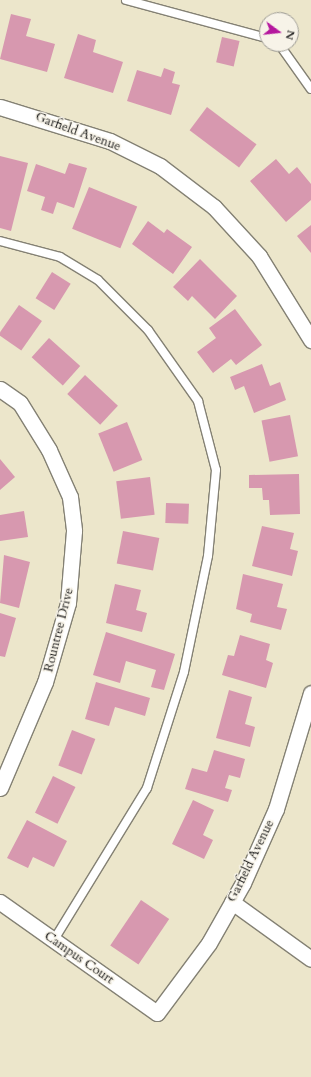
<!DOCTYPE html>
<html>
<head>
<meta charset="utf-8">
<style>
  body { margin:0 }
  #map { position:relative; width:311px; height:1077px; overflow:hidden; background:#ece6cb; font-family:Cardo,serif }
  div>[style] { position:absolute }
  .building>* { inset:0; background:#d798af; transform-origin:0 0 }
  .roads { filter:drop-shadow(1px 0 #848174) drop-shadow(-1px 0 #848174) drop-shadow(0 1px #848174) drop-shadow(0 -1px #848174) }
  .service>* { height:8px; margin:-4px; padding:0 4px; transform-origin:4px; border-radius:4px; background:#fff }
  .minor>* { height:15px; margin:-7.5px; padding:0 7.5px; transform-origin:7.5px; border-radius:7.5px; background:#fff }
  span { translate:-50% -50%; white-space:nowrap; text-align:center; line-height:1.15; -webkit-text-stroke:3px #f7f3e8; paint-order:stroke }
  .street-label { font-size:13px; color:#1c1c1c }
  .north { position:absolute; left:259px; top:12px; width:40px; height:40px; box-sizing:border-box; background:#f7f3e8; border:1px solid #9f9d96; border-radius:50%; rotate:105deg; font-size:11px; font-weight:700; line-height:16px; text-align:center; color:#1c1c1c }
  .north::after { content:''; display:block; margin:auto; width:14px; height:18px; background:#b5179e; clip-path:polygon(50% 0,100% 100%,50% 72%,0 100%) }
</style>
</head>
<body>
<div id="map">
  <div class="building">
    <div style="clip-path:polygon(11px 14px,31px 19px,26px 36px,55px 44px,47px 72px,0 59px)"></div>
    <div style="clip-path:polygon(78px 34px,96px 40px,93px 52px,123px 62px,113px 93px,64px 78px)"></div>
    <div style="left:222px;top:37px;width:18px;height:26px;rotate:13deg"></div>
    <div style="clip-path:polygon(164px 68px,175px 72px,172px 83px,180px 85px,171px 115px,127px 101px,137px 70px,161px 77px)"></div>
    <div style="left:207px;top:107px;width:62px;height:29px;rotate:37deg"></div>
    <div style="clip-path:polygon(0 156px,28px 163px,11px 231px,0 228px)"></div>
    <div style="clip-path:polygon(276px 159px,289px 174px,297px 167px,311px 184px,311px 200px,286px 222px,250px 181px)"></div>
    <div style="clip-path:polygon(69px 163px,87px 168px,74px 208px,57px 202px,53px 214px,41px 210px,45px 197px,27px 191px,36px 164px,65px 174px)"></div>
    <div style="left:89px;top:187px;width:52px;height:45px;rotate:22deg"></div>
    <div style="clip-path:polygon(148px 221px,164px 233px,167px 229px,192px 247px,173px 274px,132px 244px)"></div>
    <div style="clip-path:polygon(311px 225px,311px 253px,297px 236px)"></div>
    <div style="clip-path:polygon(200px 259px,237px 296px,215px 319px,192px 296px,188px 301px,173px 287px)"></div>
    <div style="left:52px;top:272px;width:22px;height:31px;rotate:32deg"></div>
    <div style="left:19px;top:305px;width:28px;height:36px;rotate:35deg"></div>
    <div style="clip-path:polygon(235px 309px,262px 345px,236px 365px,231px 359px,213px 373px,197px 352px,216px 338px,209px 328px)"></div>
    <div style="left:49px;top:338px;width:42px;height:26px;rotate:42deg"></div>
    <div style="clip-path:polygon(262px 364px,270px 386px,280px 382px,286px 400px,254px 413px,244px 386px,235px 390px,230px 377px)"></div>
    <div style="left:85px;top:375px;width:45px;height:26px;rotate:43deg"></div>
    <div style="left:290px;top:415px;width:42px;height:29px;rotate:79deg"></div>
    <div style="left:127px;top:422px;width:41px;height:31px;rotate:68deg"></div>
    <div style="clip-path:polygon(0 459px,15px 477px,0 490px)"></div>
    <div style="clip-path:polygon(299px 474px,300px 514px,270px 515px,269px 500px,263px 500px,262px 488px,249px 488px,249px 475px)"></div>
    <div style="left:150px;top:477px;width:38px;height:34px;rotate:83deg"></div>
    <div style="left:166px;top:503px;width:23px;height:20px;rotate:2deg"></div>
    <div style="clip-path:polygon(24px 511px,28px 537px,0 541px,0 515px)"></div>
    <div style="clip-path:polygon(262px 526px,294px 533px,290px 549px,298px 551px,292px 576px,252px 566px)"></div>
    <div style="left:123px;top:531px;width:37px;height:33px;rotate:11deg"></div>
    <div style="clip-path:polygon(4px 555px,30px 562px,19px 608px,0 603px)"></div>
    <div style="clip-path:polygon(243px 574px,283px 584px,277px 607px,287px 609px,281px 630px,250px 622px,252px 614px,236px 609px)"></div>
    <div style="clip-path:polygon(115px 584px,141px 590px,136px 610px,147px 613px,142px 632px,106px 623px)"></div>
    <div style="clip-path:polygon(0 613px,16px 618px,5px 657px,0 656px)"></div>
    <div style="clip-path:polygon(106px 632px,175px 654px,164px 690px,151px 687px,156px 670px,126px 661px,120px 683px,93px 675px)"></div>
    <div style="clip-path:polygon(240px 635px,270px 644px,266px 660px,273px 663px,266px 688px,222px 675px,228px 655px,234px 656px)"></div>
    <div style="clip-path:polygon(96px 682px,150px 698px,145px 716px,115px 707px,109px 726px,85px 719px)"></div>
    <div style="clip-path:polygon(229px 690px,252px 697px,245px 724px,255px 727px,250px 747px,216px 738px)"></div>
    <div style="left:72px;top:730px;width:25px;height:38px;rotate:21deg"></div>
    <div style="clip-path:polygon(214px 750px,245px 759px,240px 778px,229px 775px,225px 788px,232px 790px,228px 802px,185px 789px,192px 768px,207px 772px)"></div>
    <div style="left:53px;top:776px;width:25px;height:41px;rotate:26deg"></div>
    <div style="clip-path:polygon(193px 800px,214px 810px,203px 835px,213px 840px,204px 859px,172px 844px)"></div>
    <div style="clip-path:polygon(27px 820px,67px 841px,54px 867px,33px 857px,28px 868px,7px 858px)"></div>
    <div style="left:141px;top:900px;width:34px;height:55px;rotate:34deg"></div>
  </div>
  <div class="roads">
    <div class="service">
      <div style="left:126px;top:0;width:146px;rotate:15.1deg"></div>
      <div style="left:279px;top:44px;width:55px;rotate:54.6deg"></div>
      <div style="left:0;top:241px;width:62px;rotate:14.9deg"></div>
      <div style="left:60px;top:257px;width:44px;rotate:31.2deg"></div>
      <div style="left:98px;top:280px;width:71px;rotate:45deg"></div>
      <div style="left:148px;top:330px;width:87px;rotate:54.8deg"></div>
      <div style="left:198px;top:401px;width:71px;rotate:75.4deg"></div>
      <div style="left:216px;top:470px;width:86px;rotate:95.3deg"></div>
      <div style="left:208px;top:556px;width:118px;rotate:101.7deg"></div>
      <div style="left:184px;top:672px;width:122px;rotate:107.7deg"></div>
      <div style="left:147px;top:788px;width:178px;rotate:121.5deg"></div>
    </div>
    <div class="minor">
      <div style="left:0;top:107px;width:115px;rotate:17.2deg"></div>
      <div style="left:110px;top:141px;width:56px;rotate:26.6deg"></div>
      <div style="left:160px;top:166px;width:68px;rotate:37.2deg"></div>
      <div style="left:214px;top:207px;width:67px;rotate:47.4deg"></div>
      <div style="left:259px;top:256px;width:99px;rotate:58.2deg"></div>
      <div style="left:0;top:389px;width:24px;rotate:35deg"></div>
      <div style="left:20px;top:403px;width:55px;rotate:58.3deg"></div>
      <div style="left:49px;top:450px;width:51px;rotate:65.9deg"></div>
      <div style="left:70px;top:497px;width:34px;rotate:83deg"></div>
      <div style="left:74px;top:531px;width:72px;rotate:94.8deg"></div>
      <div style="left:68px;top:603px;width:82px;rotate:106.2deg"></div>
      <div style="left:45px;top:682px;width:115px;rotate:113deg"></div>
      <div style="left:0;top:902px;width:192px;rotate:35.3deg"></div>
      <div style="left:157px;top:1013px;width:87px;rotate:-53.4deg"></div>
      <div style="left:209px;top:943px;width:69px;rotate:-60.5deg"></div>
      <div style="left:243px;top:883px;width:81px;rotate:-66deg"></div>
      <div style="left:276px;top:809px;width:121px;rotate:-73.2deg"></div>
      <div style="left:232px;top:902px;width:97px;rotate:35.8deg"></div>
    </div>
  </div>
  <div class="street-label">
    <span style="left:78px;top:132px;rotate:20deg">Garfield Avenue</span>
    <span style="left:59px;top:630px;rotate:-76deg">Rountree Drive</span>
    <span style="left:251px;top:861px;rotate:-64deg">Garfield Avenue</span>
    <span style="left:79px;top:958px;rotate:35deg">Campus Court</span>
  </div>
  <div class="north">N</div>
</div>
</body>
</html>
